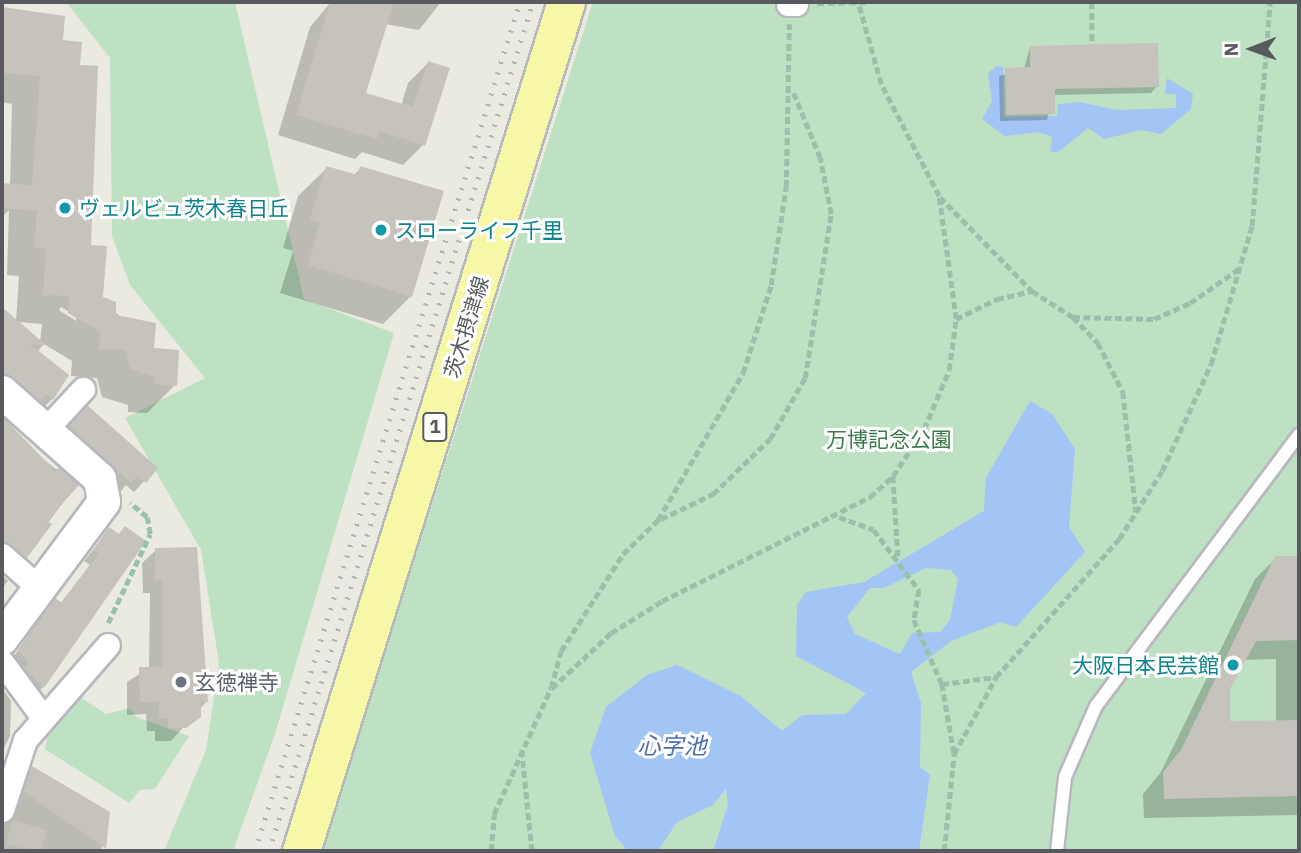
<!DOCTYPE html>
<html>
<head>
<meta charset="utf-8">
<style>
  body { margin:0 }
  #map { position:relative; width:1301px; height:853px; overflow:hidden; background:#eaeae0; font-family:"IBM Plex Sans","Noto Sans JP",sans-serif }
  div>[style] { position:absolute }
  .green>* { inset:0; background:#bee0c3 }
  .water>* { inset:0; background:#a3c5f6 }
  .shadow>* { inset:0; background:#0003 }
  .building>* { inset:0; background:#c6c3bc }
  .path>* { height:4.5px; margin-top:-2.25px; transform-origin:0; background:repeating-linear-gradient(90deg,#98c0aa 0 7px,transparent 0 10.5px) }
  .roads { filter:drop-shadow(2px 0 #b7b8bd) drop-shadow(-2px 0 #b7b8bd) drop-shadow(0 2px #b7b8bd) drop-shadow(0 -2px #b7b8bd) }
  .lane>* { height:12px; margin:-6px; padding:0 6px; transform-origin:6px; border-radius:6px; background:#fff }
  .street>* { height:23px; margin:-11.5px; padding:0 11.5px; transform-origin:11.5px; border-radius:11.5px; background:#fff }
  .secondary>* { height:32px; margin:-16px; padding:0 16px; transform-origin:16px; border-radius:16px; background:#fff }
  .primary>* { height:37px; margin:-18.5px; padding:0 18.5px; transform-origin:18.5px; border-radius:18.5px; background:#f7f7a8 }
  .rail>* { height:5px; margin-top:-2.5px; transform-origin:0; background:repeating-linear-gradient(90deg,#b2b3b3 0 2px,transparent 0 11px) }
  .dots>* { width:19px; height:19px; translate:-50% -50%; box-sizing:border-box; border:4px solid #fff; border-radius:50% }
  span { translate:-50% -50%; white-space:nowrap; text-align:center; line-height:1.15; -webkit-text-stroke:6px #fff; paint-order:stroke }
  .shield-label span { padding:2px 5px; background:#fff; border:2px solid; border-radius:5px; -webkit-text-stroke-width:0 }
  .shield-label { font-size:19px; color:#585a5f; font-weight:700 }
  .culture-label { font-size:21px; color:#0d838f }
  .left { translate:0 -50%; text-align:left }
  .right { translate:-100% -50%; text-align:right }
  .street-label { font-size:21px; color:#585a5f }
  .park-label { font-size:21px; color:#3a7c48 }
  .worship-label { font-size:21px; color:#5b616d }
  .water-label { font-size:23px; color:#4a6db6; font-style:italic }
  .frame { position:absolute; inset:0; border:4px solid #585a5f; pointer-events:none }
  .north { position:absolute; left:1217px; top:14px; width:70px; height:70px; -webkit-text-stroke:5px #fff; paint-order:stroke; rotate:269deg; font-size:19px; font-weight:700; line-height:28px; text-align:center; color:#585a5f }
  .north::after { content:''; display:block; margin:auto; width:24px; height:32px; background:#585a5f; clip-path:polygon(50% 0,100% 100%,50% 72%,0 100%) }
</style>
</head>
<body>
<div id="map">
  <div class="green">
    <div style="clip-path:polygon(66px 2px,235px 2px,304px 299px,394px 333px,275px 734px,233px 851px,164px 851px,206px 750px,219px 663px,201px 550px,125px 418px,205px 378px,130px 285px,112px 236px,110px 58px)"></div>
    <div style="clip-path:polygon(593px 2px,1299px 2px,1299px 851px,321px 851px)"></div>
    <div style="clip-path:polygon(78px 696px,106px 714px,130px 708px,136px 717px,189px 736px,155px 789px,140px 790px,129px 803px,45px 749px,49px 727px)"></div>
  </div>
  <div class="water">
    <div style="clip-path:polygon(997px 66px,1003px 67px,1004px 117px,1057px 116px,1058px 104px,1080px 102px,1117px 110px,1176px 108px,1176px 94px,1165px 94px,1167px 78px,1193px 94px,1191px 109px,1161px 134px,1141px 130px,1104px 139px,1088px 128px,1057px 153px,1050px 151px,1052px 137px,1039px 132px,1005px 136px,982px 119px,992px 101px,988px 73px)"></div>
    <div style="clip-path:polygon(evenodd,1030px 401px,1052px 414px,1075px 449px,1069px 527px,1085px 552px,1016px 627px,1001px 622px,951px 641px,911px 672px,921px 703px,920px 767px,930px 775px,919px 851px,713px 851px,728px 805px,726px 789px,713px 805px,677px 822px,658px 851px,628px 851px,615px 836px,590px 753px,606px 707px,647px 675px,677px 665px,741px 696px,782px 731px,802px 715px,846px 714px,866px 693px,796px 656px,797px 605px,806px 592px,864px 582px,984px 511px,986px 478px,1030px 401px,926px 568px,951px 570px,958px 579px,950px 620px,940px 632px,912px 633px,900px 654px,855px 634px,847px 617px,870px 588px,884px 588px,926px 568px)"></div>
  </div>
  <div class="shadow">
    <div style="clip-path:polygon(331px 2px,441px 2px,419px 30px,385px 24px,364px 95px,401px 106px,408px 83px,428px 63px,423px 145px,403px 165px,362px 152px,355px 159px,278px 135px,310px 27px)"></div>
    <div style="clip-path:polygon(evenodd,2px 13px,63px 17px,62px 42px,78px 66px,89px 247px,102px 298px,152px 350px,175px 385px,147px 413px,128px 412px,128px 405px,102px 397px,97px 378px,71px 376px,72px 361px,44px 344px,37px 352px,52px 399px,42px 409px,2px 387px,2px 308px,16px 321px,19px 276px,7px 275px,9px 210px,2px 217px,2px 185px,10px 185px,12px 104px,2px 102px,2px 13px,61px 307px,76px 316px,76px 321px,59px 310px,61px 307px,2px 13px,18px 322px,42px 324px,40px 342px,18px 322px)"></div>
    <div style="clip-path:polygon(1030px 47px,1157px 86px,1151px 93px,1053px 95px,1047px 120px,1000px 121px,999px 76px,1024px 69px)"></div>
    <div style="clip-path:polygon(327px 168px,353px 176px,361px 168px,411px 296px,383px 324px,280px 293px,293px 251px,283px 248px,298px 196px)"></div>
    <div style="clip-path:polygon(77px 417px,156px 468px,134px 492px,126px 485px,120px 492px,59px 437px)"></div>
    <div style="clip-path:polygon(2px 418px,5px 429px,76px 485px,15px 567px,2px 557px)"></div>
    <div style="clip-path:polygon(110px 529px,43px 687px,33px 697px,10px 662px,45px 611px,55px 601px,60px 604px,90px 565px,84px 561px)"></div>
    <div style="clip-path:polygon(156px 550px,206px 702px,171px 741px,155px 741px,155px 731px,147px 731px,146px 714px,127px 715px,127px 682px,149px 668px,150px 593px,143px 593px,142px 563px)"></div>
    <div style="clip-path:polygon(evenodd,1299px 557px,1299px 815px,1144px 818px,1143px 794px,1161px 772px,1255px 579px,1276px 558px,1299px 557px,1276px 659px,1276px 722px,1229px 723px,1228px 689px,1243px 660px,1276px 659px)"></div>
    <div style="clip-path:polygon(2px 575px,8px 581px,2px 588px)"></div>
    <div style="clip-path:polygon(2px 688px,11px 701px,10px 736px,2px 752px)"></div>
    <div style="clip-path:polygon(32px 769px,108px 813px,101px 851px,2px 851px,2px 818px,13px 788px)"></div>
  </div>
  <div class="building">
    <div style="clip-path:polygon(330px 2px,394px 2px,366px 93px,413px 107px,428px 61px,450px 68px,425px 146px,379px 131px,377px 139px,296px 115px)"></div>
    <div style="clip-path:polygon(2px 7px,65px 16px,63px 40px,82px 42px,80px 65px,98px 66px,91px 245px,107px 246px,103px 297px,116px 302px,116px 315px,156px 323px,154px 348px,179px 350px,177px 386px,155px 384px,155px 377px,130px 369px,125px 350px,99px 349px,100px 332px,68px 313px,69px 296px,43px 295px,46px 249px,34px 248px,37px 211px,2px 208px,2px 183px,32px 185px,40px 76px,2px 73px)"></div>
    <div style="clip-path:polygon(1158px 43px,1159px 87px,1055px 89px,1055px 114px,1006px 115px,1005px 68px,1030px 67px,1030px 46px)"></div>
    <div style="clip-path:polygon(326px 166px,358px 175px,360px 166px,444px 191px,412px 297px,308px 265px,320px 222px,310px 219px)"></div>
    <div style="clip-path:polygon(2px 307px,46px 345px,30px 344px,69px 375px,53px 400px,46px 394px,40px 401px,2px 374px)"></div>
    <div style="clip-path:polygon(87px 405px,158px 468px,146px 483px,137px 476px,131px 483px,68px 426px)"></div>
    <div style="clip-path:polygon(2px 416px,55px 471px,59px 467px,79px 485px,47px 521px,52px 524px,27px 558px,2px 541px)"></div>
    <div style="clip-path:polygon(125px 526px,146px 541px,44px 688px,24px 668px,28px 662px,19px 651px,55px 598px,62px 603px,99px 554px,93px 550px,109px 527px,119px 534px)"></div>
    <div style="clip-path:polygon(197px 547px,208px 702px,201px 702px,201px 717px,186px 728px,168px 728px,168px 718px,159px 718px,159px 702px,140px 702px,139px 667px,162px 667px,163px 580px,155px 580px,155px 548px)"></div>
    <div style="clip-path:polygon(1275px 556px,1299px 556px,1299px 640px,1256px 641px,1230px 689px,1230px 721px,1299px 720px,1299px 796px,1164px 799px,1163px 772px,1181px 750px)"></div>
    <div style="clip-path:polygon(32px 766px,110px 812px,106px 849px,23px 791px)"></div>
    <div style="clip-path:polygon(12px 820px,47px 830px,41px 851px,6px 845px)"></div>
  </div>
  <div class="path">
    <div style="left:1092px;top:2px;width:42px;rotate:90deg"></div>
    <div style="left:817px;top:3px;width:51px;rotate:-1.1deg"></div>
    <div style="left:940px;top:197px;width:132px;rotate:45.6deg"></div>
    <div style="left:1032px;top:291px;width:49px;rotate:32.4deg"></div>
    <div style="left:1073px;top:317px;width:81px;rotate:1.4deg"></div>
    <div style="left:1154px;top:319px;width:39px;rotate:-24deg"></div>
    <div style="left:1190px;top:303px;width:61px;rotate:-35deg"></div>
    <div style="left:1073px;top:317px;width:36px;rotate:46deg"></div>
    <div style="left:1098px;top:343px;width:55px;rotate:63deg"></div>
    <div style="left:1123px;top:392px;width:121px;rotate:83.8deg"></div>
    <div style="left:956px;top:319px;width:46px;rotate:-26deg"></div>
    <div style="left:997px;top:299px;width:36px;rotate:-13deg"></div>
    <div style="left:893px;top:476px;width:80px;rotate:86.4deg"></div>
    <div style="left:839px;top:517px;width:37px;rotate:20deg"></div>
    <div style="left:874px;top:530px;width:75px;rotate:53.1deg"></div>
    <div style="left:919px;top:590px;width:30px;rotate:99deg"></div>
    <div style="left:914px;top:620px;width:70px;rotate:66.4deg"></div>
    <div style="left:942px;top:684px;width:70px;rotate:80.1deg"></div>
    <div style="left:661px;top:519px;width:58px;rotate:-25.7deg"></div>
    <div style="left:713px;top:494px;width:79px;rotate:-44deg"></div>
    <div style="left:770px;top:439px;width:70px;rotate:-60.2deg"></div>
    <div style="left:805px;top:378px;width:166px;rotate:-81deg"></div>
    <div style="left:831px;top:214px;width:57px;rotate:-101.1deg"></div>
    <div style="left:820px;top:158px;width:71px;rotate:-112.2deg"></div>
    <div style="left:108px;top:623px;width:98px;rotate:-64.7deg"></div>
    <div style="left:150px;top:534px;width:17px;rotate:-100deg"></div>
    <div style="left:147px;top:517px;width:22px;rotate:-141deg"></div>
    <div style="left:942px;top:684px;width:54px;rotate:-7.4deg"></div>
    <div style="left:552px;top:688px;width:81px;rotate:-43deg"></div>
    <div style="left:611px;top:633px;width:60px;rotate:-32.1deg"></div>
    <div style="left:662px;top:601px;width:233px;rotate:-26.6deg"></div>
    <div style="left:870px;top:497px;width:31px;rotate:-42deg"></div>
    <div style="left:893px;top:476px;width:56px;rotate:-56.6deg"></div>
    <div style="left:924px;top:429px;width:64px;rotate:-67deg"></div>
    <div style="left:949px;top:370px;width:51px;rotate:-82.2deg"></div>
    <div style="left:956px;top:319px;width:124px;rotate:-97.9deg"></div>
    <div style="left:939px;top:196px;width:126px;rotate:-117.4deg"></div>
    <div style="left:881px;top:84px;width:85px;rotate:-105.7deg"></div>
    <div style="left:522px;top:750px;width:101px;rotate:84.3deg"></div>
    <div style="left:491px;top:851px;width:37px;rotate:-85deg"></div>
    <div style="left:494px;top:814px;width:138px;rotate:-65.7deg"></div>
    <div style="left:551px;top:688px;width:38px;rotate:-75deg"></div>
    <div style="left:561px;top:651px;width:115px;rotate:-57.4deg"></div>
    <div style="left:623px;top:554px;width:49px;rotate:-44.2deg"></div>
    <div style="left:658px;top:520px;width:170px;rotate:-60deg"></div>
    <div style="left:743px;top:373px;width:92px;rotate:-72.3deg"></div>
    <div style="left:771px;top:285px;width:99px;rotate:-81.3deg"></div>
    <div style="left:786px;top:187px;width:163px;rotate:-88.9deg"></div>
    <div style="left:944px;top:851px;width:98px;rotate:-84.1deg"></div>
    <div style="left:954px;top:754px;width:88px;rotate:-61.4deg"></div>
    <div style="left:996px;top:677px;width:185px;rotate:-48.3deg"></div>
    <div style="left:1119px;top:539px;width:80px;rotate:-57.7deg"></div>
    <div style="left:1162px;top:471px;width:118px;rotate:-65.4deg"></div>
    <div style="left:1211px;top:364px;width:144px;rotate:-73.5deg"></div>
    <div style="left:1252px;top:226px;width:225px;rotate:-85.4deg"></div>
  </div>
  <div class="roads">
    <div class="lane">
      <div style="left:1057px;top:851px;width:74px;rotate:-83.8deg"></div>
      <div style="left:1065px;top:777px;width:77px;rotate:-66.4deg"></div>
      <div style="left:1096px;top:706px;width:339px;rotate:-53.2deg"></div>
    </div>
    <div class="street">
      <div style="left:788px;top:4px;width:8px"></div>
      <div style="left:45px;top:430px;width:56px;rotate:-47.2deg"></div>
      <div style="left:2px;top:555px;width:48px;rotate:41.6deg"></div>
      <div style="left:2px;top:662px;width:67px;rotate:53.5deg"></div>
      <div style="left:2px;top:810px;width:74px;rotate:-71.8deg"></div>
      <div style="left:25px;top:740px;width:126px;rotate:-48.9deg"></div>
    </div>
    <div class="secondary">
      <div style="left:2px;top:392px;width:131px;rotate:41.6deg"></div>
      <div style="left:100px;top:479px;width:23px;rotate:80deg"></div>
      <div style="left:104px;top:502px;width:171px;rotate:126.7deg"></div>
    </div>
    <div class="primary">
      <div style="left:301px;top:851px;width:889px;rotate:-72.67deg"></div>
    </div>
  </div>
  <div class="rail">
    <div style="left:255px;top:851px;width:889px;rotate:-72.67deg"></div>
    <div style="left:269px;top:851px;width:889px;rotate:-72.73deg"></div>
  </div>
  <div class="dots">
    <div style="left:65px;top:208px;background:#0f9aa8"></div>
    <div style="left:381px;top:230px;background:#0f9aa8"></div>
    <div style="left:1233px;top:665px;background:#0f9aa8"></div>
    <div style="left:181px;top:682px;background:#6b7280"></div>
  </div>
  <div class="shield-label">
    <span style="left:435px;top:427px">1</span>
  </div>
  <div class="culture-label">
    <span class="left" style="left:79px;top:208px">ヴェルビュ茨木春日丘</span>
    <span class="left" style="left:395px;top:230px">スローライフ千里</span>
    <span class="right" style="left:1219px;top:665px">大阪日本民芸館</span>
  </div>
  <div class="street-label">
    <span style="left:466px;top:327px;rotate:-73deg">茨木摂津線</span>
  </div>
  <div class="park-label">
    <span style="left:889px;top:439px">万博記念公園</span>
  </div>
  <div class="worship-label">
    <span class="left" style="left:195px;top:682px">玄徳禅寺</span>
  </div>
  <div class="water-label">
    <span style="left:672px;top:745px">心字池</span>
  </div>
  <div class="frame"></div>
  <div class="north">N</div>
</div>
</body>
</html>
